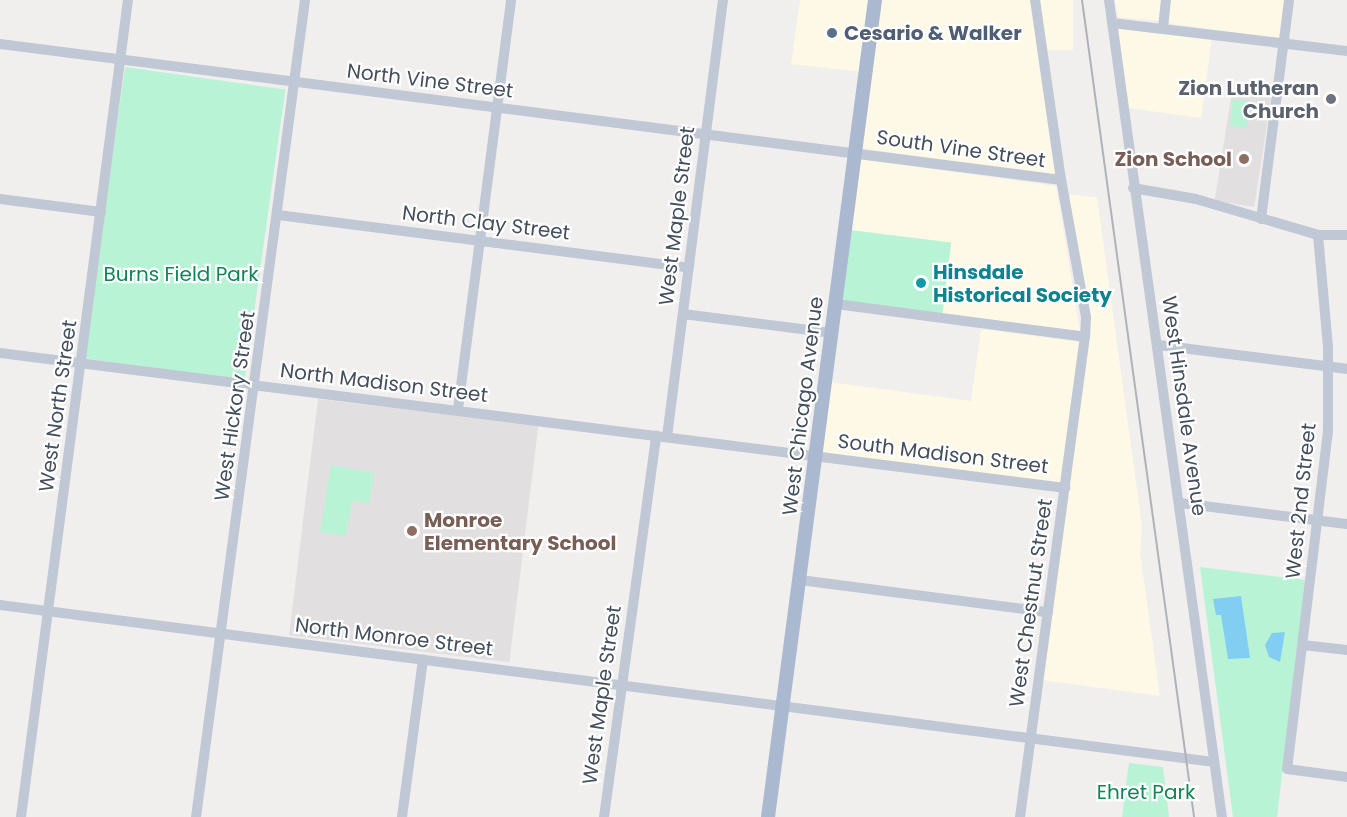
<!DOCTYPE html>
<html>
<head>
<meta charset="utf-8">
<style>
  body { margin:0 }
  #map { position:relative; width:1347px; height:817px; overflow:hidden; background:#f1eeee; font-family:Poppins,sans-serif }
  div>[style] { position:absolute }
  .commercial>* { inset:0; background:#fdf9e6; transform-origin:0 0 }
  .education>* { inset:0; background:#e2dfe0; transform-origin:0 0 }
  .green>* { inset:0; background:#b8f3d6; transform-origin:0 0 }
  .water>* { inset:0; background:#82cef3 }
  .minor>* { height:10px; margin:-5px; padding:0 5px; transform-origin:5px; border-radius:5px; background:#c0c8d5 }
  .major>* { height:14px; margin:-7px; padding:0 7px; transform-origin:7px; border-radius:7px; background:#abb9d0 }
  .rail>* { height:2px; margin:-1px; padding:0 1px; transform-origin:1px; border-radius:1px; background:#b0b2b9 }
  .dots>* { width:16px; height:16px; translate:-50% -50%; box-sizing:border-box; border:3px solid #fff; border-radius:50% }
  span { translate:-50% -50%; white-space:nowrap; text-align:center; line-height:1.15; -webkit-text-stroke:4.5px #fff; paint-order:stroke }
  .service-label { font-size:20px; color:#4e5e75; font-weight:700 }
  .left { translate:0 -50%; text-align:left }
  .street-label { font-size:20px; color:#454f5d }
  .worship-label { font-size:20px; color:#5b616d; font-weight:700 }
  .right { translate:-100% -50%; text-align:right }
  .education-label { font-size:20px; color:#785e54; font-weight:700 }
  .culture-label { font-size:20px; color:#0d838f; font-weight:700 }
  .park-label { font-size:20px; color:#0f8558 }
</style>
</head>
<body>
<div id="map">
  <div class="commercial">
    <div style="clip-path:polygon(800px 0,873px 0,863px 72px,791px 64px)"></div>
    <div style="clip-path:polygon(879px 0,1032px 0,1057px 176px,860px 148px)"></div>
    <div style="left:1038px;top:0;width:35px;height:50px"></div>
    <div style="clip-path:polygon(1115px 0,1161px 0,1159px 21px,1118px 17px)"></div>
    <div style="clip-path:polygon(1170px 0,1287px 0,1282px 39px,1167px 23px)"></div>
    <div style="clip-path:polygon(1118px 25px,1212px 37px,1201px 118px,1128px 108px)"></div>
    <div style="clip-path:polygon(859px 159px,1056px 186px,1080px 331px,942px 314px,850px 230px)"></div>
    <div style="clip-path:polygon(1065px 194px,1097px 197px,1142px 526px,1140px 553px,1160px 696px,1042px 680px,1089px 340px)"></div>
    <div style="clip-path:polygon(981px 329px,1079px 342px,1060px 483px,821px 452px,830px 382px,971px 401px)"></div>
  </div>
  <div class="education">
    <div style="left:1232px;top:91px;width:40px;height:111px;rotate:9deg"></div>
    <div style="left:318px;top:399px;width:222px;height:238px;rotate:7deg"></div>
  </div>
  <div class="green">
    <div style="left:125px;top:67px;width:162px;height:294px;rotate:8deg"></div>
    <div style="left:1233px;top:99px;width:17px;height:27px;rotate:7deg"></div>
    <div style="left:850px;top:230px;width:102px;height:72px;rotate:7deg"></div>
    <div style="clip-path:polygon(331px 465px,374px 473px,369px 503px,352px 501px,346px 536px,320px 532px)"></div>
    <div style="clip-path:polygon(1200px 567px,1305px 580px,1277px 817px,1233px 817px)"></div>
    <div style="clip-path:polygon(1129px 763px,1163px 767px,1169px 817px,1122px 817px)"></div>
  </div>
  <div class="water">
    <div style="clip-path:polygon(1241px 596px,1250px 658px,1228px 659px,1221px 615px,1216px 615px,1213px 599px)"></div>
    <div style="clip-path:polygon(1285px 632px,1280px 662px,1269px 657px,1265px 645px,1272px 633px)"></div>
  </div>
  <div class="minor">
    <div style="left:1109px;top:0;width:825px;rotate:82.13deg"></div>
    <div style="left:1112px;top:23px;width:237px;rotate:6.8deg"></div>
    <div style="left:1163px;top:28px;width:28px;rotate:-84deg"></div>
    <div style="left:0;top:44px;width:1070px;rotate:7.3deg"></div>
    <div style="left:1133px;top:188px;width:64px;rotate:9.9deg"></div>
    <div style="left:1196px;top:199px;width:127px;rotate:16.4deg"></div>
    <div style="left:1318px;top:235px;width:29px"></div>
    <div style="left:0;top:199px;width:102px;rotate:7.3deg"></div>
    <div style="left:278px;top:215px;width:414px;rotate:7.3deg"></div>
    <div style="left:1261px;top:219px;width:221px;rotate:-82.7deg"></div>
    <div style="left:1318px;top:235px;width:111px;rotate:84.9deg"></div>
    <div style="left:1328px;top:346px;width:85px;rotate:90deg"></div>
    <div style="left:1328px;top:431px;width:340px;rotate:96.9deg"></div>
    <div style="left:1287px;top:769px;width:61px;rotate:7.6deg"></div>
    <div style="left:836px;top:304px;width:251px;rotate:7.5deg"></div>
    <div style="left:683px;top:314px;width:151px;rotate:7.2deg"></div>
    <div style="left:1158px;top:345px;width:191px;rotate:7.2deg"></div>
    <div style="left:0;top:353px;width:1074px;rotate:7.22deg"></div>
    <div style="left:458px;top:409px;width:412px;rotate:-82.6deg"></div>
    <div style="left:667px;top:437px;width:441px;rotate:-82.7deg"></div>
    <div style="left:1180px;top:503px;width:168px;rotate:7.2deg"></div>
    <div style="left:800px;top:580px;width:250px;rotate:7.4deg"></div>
    <div style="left:0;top:605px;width:1223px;rotate:7.37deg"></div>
    <div style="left:1303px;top:645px;width:44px;rotate:6.5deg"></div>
    <div style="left:21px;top:817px;width:824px;rotate:-82.54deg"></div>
    <div style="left:196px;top:817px;width:824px;rotate:-82.4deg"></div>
    <div style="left:402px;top:817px;width:159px;rotate:-82.4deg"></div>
    <div style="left:604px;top:817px;width:385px;rotate:-82.2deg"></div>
    <div style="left:1020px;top:817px;width:484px;rotate:-82.3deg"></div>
    <div style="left:1085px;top:337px;width:20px;rotate:-87deg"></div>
    <div style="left:1086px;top:317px;width:139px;rotate:-100.3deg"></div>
    <div style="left:1061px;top:180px;width:182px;rotate:-98.2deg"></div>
  </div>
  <div class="major">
    <div style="left:768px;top:817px;width:824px;rotate:-82.54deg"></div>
  </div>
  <div class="rail">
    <div style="left:1082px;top:0;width:825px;rotate:82.19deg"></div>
  </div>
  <div class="dots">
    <div style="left:832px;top:33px;background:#5c6f8a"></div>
    <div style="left:1331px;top:99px;background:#6b7280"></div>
    <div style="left:1244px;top:159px;background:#8d6e63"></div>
    <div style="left:921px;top:283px;background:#0f9aa8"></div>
    <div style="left:412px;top:531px;background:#8d6e63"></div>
  </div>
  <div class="service-label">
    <span class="left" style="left:844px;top:33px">Cesario &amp; Walker</span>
  </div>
  <div class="street-label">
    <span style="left:430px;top:81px;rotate:7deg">North Vine Street</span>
    <span style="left:961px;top:149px;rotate:8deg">South Vine Street</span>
    <span style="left:677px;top:216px;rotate:-83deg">West Maple Street</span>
    <span style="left:486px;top:223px;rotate:7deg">North Clay Street</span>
    <span style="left:384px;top:383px;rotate:7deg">North Madison Street</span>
    <span style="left:58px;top:406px;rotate:-82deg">West North Street</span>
    <span style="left:235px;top:406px;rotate:-82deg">West Hickory Street</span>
    <span style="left:803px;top:406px;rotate:-83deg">West Chicago Avenue</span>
    <span style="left:1184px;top:406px;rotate:82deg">West Hinsdale Avenue</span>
    <span style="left:943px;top:454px;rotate:7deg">South Madison Street</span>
    <span style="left:1301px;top:501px;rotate:-84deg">West 2nd Street</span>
    <span style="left:1031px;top:603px;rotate:-82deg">West Chestnut Street</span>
    <span style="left:394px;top:637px;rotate:7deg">North Monroe Street</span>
    <span style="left:602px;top:695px;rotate:-82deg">West Maple Street</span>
  </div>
  <div class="worship-label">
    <span class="right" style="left:1319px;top:100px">Zion Lutheran<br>Church</span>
  </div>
  <div class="education-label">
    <span class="right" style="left:1232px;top:159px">Zion School</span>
    <span class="left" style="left:424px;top:532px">Monroe<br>Elementary School</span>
  </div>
  <div class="culture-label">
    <span class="left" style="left:933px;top:284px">Hinsdale<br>Historical Society</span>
  </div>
  <div class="park-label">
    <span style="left:181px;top:274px">Burns Field Park</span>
    <span style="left:1146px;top:792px">Ehret Park</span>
  </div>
</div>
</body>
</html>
